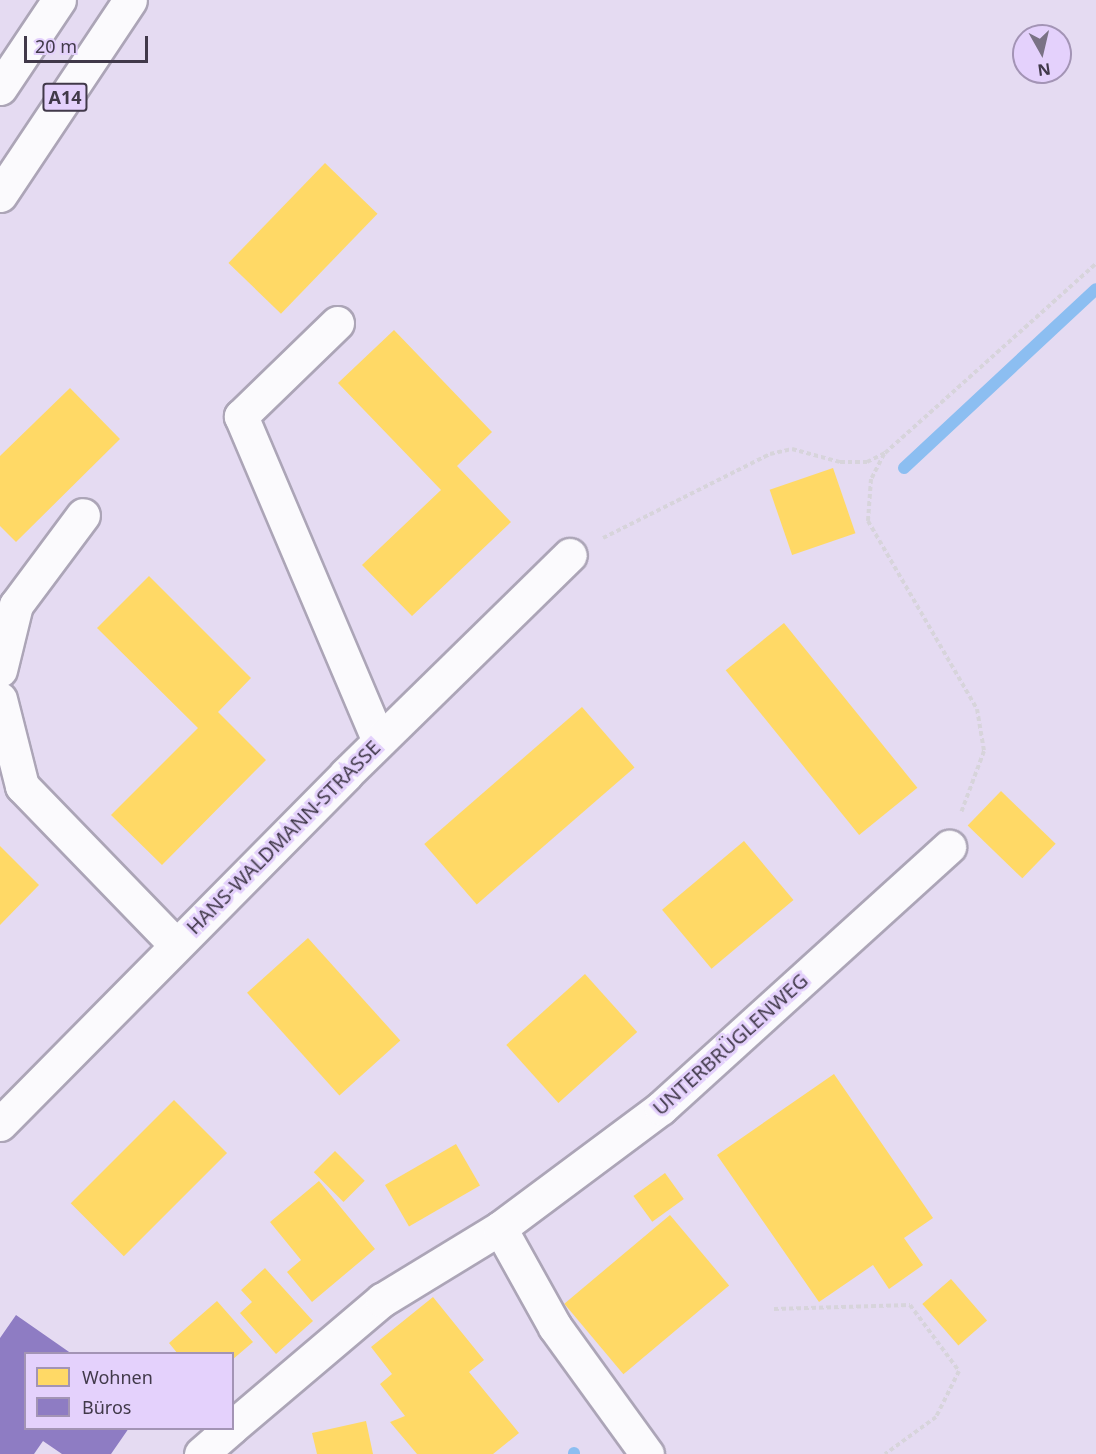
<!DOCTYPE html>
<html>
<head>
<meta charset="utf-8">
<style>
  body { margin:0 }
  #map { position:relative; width:1096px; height:1454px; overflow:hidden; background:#e5dbf2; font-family:"Noto Sans",sans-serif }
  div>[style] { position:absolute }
  .homes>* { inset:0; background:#ffd966; transform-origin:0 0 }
  .offices>* { inset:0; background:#8e7cc3 }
  .stream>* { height:12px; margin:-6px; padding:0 6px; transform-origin:6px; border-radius:6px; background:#8cbef1 }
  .path>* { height:4px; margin-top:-2px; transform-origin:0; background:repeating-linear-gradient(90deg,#d7d4db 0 4.5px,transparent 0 7.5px) }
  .roads { filter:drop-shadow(2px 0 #aca5b7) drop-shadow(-2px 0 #aca5b7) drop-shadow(0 2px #aca5b7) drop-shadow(0 -2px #aca5b7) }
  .minor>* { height:33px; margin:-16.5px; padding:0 16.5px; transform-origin:16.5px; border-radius:16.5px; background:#fbfafd }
  .highway>* { height:33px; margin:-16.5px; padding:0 16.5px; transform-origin:16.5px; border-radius:16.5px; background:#fbfafd }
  span { translate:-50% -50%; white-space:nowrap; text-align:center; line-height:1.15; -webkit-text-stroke:6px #e4d1fc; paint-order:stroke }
  .shield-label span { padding:2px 4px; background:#e4d1fc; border:2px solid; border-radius:4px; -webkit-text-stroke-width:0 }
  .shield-label { font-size:18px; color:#41394a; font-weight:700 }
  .street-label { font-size:20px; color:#41394a }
  .legend { position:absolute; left:24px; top:1352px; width:210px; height:78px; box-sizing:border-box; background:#e4d1fc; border:2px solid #a394b5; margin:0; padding:8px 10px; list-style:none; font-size:18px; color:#41394a }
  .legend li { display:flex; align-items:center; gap:12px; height:30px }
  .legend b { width:30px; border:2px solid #a394b5 }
  .north { position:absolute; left:1012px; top:24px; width:60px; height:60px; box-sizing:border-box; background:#e4d1fc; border:2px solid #a394b5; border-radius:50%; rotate:172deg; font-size:16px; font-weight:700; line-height:24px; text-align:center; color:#41394a }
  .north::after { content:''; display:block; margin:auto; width:21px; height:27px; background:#7a7285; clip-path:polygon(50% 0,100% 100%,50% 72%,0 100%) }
  .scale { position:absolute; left:24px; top:36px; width:124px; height:27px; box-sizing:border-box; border:3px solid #41394a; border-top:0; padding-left:8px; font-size:18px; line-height:21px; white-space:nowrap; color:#41394a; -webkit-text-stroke:4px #e4d1fc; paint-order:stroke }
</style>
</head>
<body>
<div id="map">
  <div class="homes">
    <div style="left:325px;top:163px;width:73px;height:139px;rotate:44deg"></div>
    <div style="clip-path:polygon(394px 330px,492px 432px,457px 466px,511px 522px,412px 616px,362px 565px,441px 490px,338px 383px)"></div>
    <div style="clip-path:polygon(70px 388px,120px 439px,16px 542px,0 526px,0 456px)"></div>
    <div style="left:833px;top:468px;width:69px;height:67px;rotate:71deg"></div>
    <div style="clip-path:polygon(149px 576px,251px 678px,218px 712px,266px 760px,162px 865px,111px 815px,198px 728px,97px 628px)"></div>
    <div style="left:784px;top:623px;width:212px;height:75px;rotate:51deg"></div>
    <div style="left:582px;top:707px;width:80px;height:209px;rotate:49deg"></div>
    <div style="left:1001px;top:791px;width:76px;height:48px;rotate:44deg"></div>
    <div style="left:744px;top:841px;width:77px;height:107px;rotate:50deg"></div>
    <div style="clip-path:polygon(0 846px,39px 885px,0 925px)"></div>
    <div style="left:308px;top:938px;width:138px;height:82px;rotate:48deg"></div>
    <div style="left:585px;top:974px;width:78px;height:106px;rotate:48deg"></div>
    <div style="clip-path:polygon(834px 1074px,933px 1218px,904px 1238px,923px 1265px,889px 1289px,873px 1265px,819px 1302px,717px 1155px)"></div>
    <div style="left:174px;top:1100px;width:75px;height:146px;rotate:45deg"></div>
    <div style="left:456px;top:1144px;width:48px;height:82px;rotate:60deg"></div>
    <div style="left:335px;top:1151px;width:42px;height:30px;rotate:45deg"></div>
    <div style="left:665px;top:1173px;width:32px;height:39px;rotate:54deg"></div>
    <div style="clip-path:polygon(319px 1181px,375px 1249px,312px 1302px,287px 1272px,301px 1260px,270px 1222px)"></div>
    <div style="left:670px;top:1215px;width:92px;height:138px;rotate:50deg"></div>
    <div style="clip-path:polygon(265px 1268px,313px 1321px,276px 1354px,240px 1313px,252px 1302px,241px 1290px)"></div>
    <div style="left:951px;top:1279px;width:55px;height:38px;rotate:49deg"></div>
    <div style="clip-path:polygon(433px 1297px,484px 1360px,469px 1372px,519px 1433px,493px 1454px,417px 1454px,390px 1422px,405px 1416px,380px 1384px,392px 1374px,371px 1347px)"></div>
    <div style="clip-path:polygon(217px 1301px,253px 1342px,232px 1360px,232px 1354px,178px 1354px,169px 1343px)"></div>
    <div style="clip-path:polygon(366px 1421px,373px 1454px,317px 1454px,312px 1433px)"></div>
  </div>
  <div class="offices">
    <div style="clip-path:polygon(16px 1315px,72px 1354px,26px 1354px,26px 1428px,129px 1428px,111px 1454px,62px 1454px,43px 1441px,34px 1454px,0 1454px,0 1338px)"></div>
  </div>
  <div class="stream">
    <div style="left:904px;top:468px;width:262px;rotate:-43deg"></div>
    <div style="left:574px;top:1453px;width:1px;rotate:90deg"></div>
  </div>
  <div class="path">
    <div style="left:884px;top:454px;width:28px;rotate:117deg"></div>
    <div style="left:871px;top:479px;width:42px;rotate:94.1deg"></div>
    <div style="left:868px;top:521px;width:217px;rotate:59.9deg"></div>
    <div style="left:977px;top:709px;width:43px;rotate:80.5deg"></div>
    <div style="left:984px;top:751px;width:66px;rotate:110.4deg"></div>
    <div style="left:603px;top:538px;width:187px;rotate:-26.7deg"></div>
    <div style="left:770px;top:454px;width:23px;rotate:-13deg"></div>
    <div style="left:792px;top:449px;width:50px;rotate:15.2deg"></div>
    <div style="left:840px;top:462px;width:27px"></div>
    <div style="left:867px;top:462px;width:20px;rotate:-27deg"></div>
    <div style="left:885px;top:453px;width:283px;rotate:-41.9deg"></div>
    <div style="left:774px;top:1309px;width:136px;rotate:-1.7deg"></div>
    <div style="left:910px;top:1305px;width:82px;rotate:53.4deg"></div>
    <div style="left:959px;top:1371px;width:51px;rotate:116.6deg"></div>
    <div style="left:936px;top:1417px;width:63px;rotate:144deg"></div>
  </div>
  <div class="roads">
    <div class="minor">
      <div style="left:337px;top:323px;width:134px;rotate:135.9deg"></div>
      <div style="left:241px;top:416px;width:353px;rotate:67deg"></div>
      <div style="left:0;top:670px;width:67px;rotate:-76.2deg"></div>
      <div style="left:16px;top:605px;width:112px;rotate:-53.3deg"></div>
      <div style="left:0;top:699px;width:90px;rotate:75.8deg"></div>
      <div style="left:22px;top:786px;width:221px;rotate:45.9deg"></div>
      <div style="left:0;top:1124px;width:492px;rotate:-45.3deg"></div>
      <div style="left:346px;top:774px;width:313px;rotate:-44.4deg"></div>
      <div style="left:232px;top:1427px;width:197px;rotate:-40.3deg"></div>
      <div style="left:382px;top:1300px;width:138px;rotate:-31.4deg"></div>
      <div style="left:201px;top:1454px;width:40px;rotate:-41deg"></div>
      <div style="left:647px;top:1454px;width:157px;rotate:-125.9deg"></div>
      <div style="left:555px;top:1327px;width:113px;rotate:-119.1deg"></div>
      <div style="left:500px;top:1228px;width:201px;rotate:-36.7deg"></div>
      <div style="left:661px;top:1108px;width:389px;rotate:-42.2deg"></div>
    </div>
    <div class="highway">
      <div style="left:0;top:88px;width:106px;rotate:-56.2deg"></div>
      <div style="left:0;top:195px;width:234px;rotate:-56.3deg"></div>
    </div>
  </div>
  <div class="shield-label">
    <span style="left:65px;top:97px">A14</span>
  </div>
  <div class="street-label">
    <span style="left:283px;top:837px;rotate:-45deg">HANS-WALDMANN-STRASSE</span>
    <span style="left:730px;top:1044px;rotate:-42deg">UNTERBRÜGLENWEG</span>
  </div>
  <ul class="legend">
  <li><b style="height:16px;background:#ffd966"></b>Wohnen</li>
  <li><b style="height:16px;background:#8e7cc3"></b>Büros</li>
  </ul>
  <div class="north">N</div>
  <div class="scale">20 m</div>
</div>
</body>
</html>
